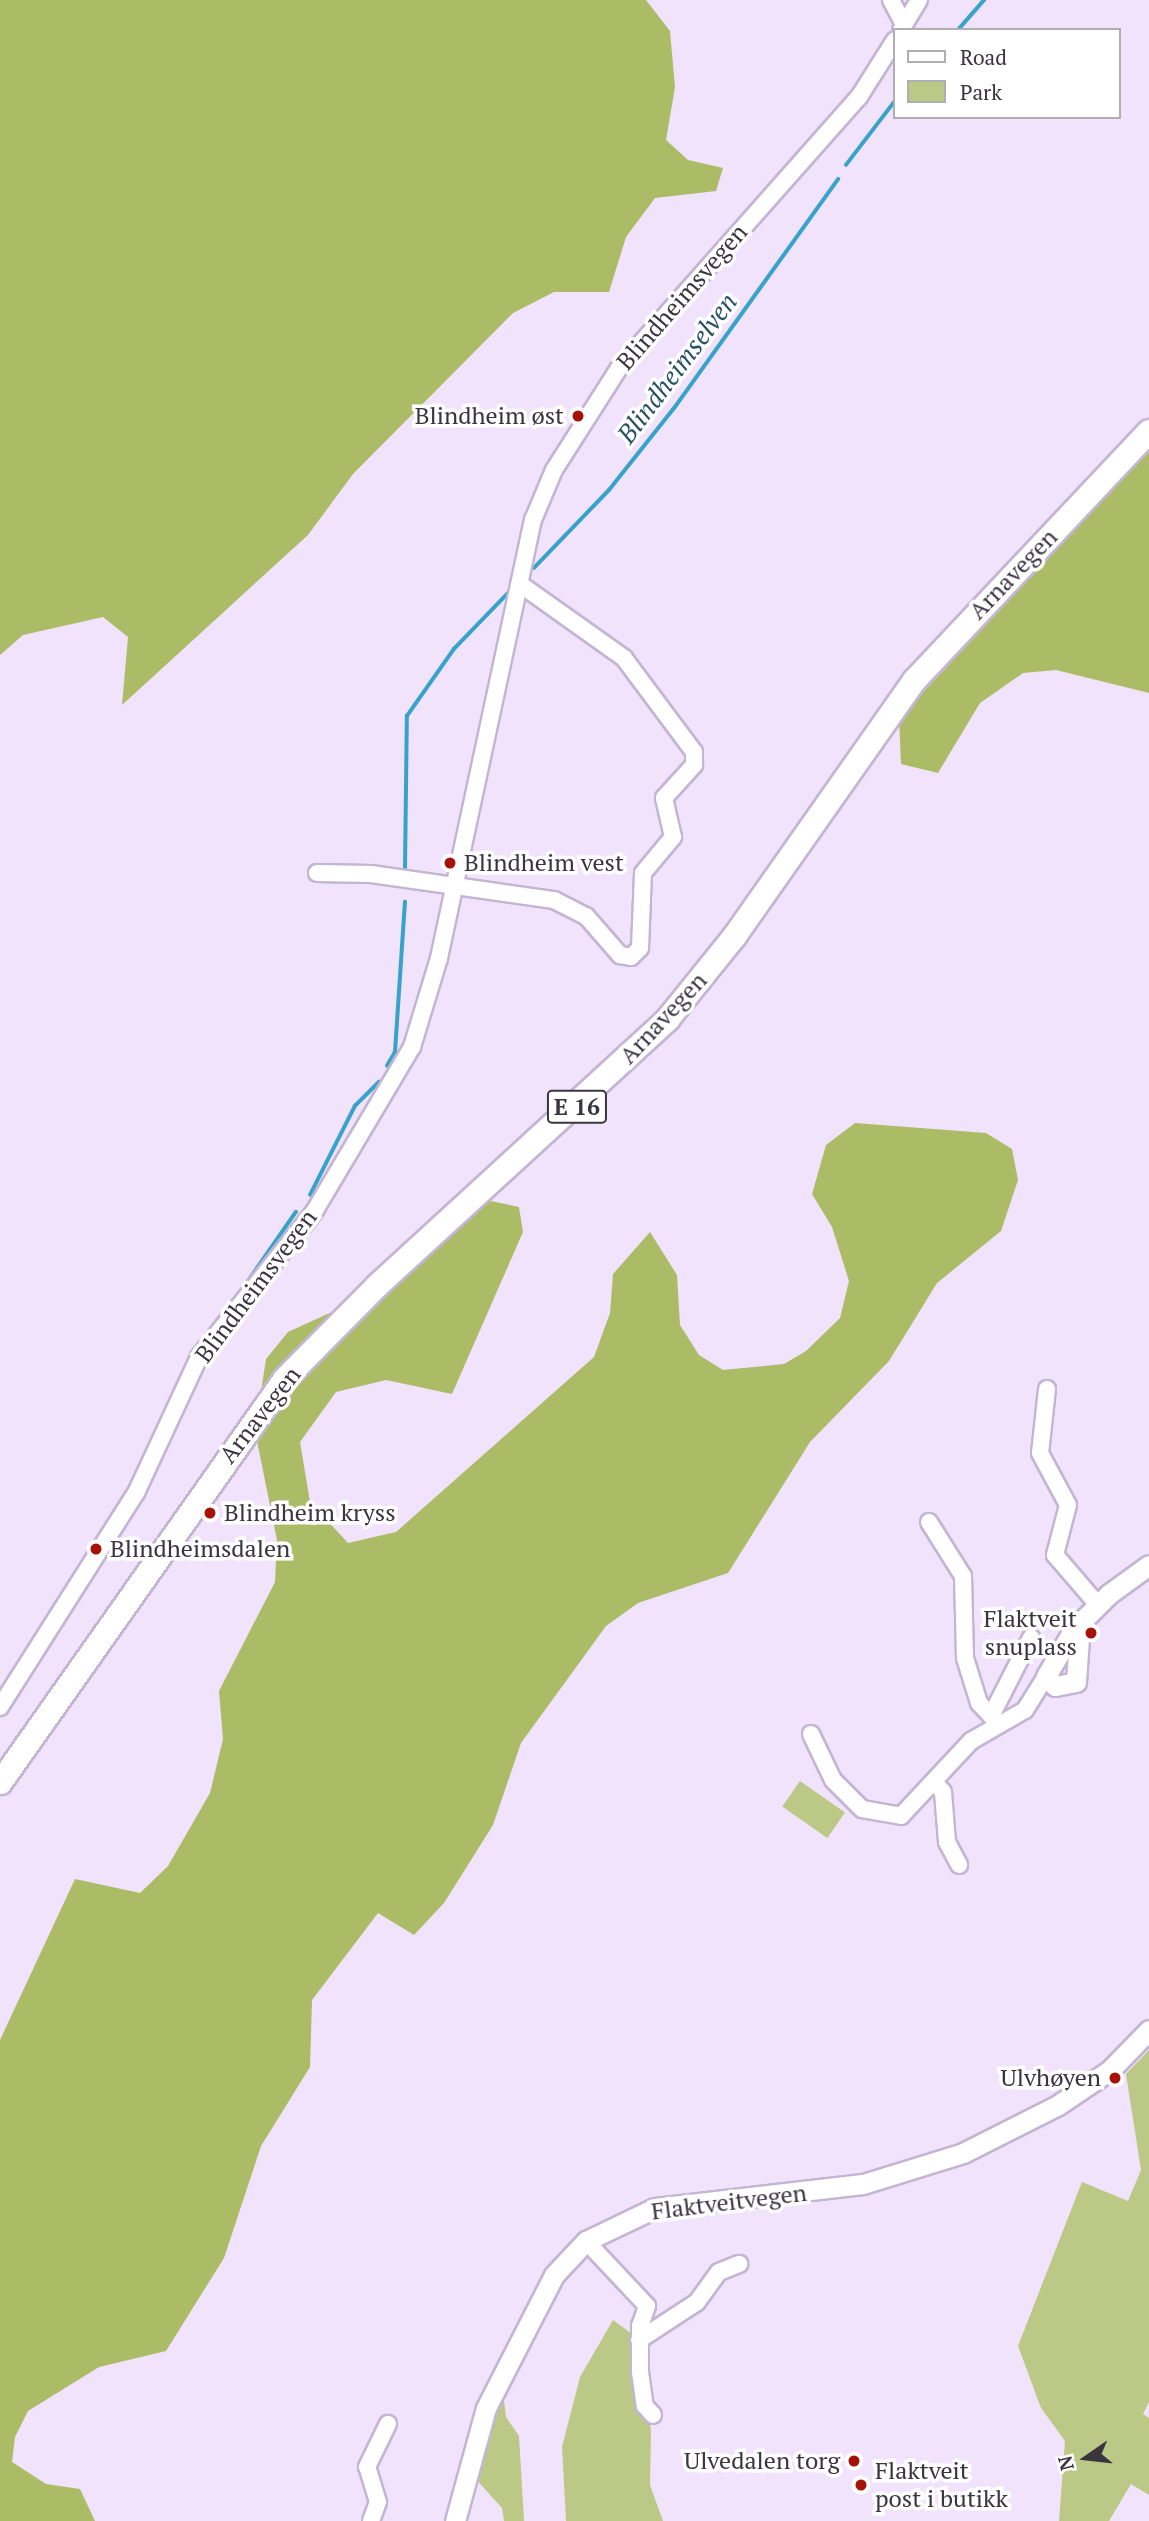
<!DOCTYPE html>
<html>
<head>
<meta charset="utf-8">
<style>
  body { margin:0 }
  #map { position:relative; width:1149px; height:2521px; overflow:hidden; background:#f0e3fb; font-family:"PT Serif",serif }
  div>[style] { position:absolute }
  .green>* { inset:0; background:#bcc986; transform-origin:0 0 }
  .forest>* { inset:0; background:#acbb66 }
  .stream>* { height:3.5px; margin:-1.75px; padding:0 1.75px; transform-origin:1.75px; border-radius:1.75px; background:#37a3cb }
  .roads { filter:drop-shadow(2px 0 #c4b5d2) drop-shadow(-2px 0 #c4b5d2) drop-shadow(0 2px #c4b5d2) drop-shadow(0 -2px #c4b5d2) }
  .minor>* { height:16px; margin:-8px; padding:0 8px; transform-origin:8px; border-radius:8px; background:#fff }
  .major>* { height:19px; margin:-9.5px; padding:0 9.5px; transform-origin:9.5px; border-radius:9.5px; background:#fff }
  .highway>* { height:23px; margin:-11.5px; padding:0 11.5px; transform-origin:11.5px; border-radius:11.5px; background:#fff }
  .dots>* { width:19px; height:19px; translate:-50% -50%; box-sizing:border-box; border:4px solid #fff; border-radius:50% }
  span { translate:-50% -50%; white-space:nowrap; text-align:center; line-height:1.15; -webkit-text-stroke:7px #fff; paint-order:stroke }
  .shield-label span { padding:2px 5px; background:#fff; border:2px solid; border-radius:5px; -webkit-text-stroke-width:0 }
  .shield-label { font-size:23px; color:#3b3540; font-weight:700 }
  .street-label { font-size:24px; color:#3b3540 }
  .poi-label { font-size:24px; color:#3b3540 }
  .right { translate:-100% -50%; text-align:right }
  .left { translate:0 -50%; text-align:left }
  .water-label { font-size:26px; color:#275264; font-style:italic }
  .legend { position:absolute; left:893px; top:28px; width:228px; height:91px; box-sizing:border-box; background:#fff; border:2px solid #b1aeb3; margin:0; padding:9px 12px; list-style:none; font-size:21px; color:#3b3540 }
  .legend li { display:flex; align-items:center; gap:14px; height:35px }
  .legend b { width:35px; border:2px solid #b1aeb3 }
  .north { position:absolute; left:1051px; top:2423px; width:70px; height:70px; -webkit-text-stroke:5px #fff; paint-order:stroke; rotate:256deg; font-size:19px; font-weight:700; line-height:28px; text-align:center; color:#3b3540 }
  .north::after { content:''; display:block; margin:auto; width:24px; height:32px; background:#3b3540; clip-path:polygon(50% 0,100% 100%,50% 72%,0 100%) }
</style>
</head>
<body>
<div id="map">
  <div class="green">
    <div style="left:800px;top:1781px;width:55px;height:31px;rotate:35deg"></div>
    <div style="clip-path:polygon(1149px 2050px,1149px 2402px,1143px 2414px,1149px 2418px,1149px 2495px,1131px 2484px,1109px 2521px,1059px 2521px,1065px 2441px,1041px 2408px,1018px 2346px,1082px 2182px,1128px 2201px,1141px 2170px,1126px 2074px)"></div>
    <div style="clip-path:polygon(613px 2320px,636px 2337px,651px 2431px,650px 2485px,663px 2521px,566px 2521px,562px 2447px,580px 2377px)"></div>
    <div style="clip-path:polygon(503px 2392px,506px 2417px,519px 2436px,524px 2521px,504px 2521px,502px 2508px,473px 2476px)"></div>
  </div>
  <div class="forest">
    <div style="clip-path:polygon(0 0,646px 0,670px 31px,675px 87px,666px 140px,688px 160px,723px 168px,716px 191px,655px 198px,626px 237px,609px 292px,554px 292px,513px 313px,353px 474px,308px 535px,122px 705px,128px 637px,103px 617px,23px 635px,0 655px)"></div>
    <div style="clip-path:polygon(1149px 451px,1149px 693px,1056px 670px,1023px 673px,980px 703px,938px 773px,901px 764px,899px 718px)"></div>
    <div style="clip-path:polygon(855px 1123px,986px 1133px,1012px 1149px,1018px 1180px,1001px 1231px,937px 1283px,889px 1361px,810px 1442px,728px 1573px,638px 1603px,606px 1626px,521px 1743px,493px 1825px,444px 1903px,414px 1935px,378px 1913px,312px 2000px,310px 2067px,261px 2146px,224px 2258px,166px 2351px,99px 2367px,28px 2411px,15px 2437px,12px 2462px,46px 2484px,80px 2489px,95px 2521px,0 2521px,0 2040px,75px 1879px,140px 1893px,168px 1866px,210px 1793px,223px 1739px,219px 1691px,275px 1582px,277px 1540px,255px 1431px,266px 1359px,288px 1332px,345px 1306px,462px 1216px,491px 1201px,519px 1207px,523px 1232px,452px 1394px,386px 1380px,336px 1392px,300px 1442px,310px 1502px,348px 1543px,396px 1532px,594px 1357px,610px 1313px,613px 1274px,650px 1232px,677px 1275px,680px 1325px,699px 1355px,723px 1370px,784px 1364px,806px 1351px,840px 1318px,849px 1281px,832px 1227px,812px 1194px,826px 1145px)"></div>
  </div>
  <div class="stream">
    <div style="left:958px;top:30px;width:40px;rotate:-49deg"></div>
    <div style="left:846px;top:165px;width:81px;rotate:-52.6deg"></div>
    <div style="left:534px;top:568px;width:108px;rotate:-46.1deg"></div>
    <div style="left:609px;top:490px;width:106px;rotate:-51.5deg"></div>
    <div style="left:675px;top:407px;width:280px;rotate:-54.4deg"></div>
    <div style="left:405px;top:869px;width:153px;rotate:-89.3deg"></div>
    <div style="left:407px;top:716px;width:82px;rotate:-55deg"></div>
    <div style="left:454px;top:649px;width:83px;rotate:-46deg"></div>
    <div style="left:387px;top:1066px;width:16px;rotate:-60deg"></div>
    <div style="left:395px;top:1052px;width:150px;rotate:-86.2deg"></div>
    <div style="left:310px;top:1195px;width:100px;rotate:-63.2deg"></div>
    <div style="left:355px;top:1106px;width:34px;rotate:-45deg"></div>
    <div style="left:244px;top:1287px;width:91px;rotate:-55.3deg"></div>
  </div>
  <div class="roads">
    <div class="minor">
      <div style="left:891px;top:0;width:27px;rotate:62deg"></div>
      <div style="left:901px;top:30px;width:35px;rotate:-59deg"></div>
      <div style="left:317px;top:873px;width:54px;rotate:1.1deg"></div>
      <div style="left:371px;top:874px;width:185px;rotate:8.1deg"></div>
      <div style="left:554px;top:900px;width:36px;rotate:27deg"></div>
      <div style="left:586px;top:916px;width:52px;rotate:48.9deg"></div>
      <div style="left:620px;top:955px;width:11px;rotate:10deg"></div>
      <div style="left:631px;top:957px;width:13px;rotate:-45deg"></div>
      <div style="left:640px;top:948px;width:75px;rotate:-87.7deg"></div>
      <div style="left:643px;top:873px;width:47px;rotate:-50.2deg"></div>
      <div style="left:673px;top:837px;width:40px;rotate:-103deg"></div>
      <div style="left:664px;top:798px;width:45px;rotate:-47.7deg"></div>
      <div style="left:694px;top:765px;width:13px;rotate:-90deg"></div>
      <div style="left:694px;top:752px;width:117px;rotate:-126.7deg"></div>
      <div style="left:624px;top:658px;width:128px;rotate:-144.6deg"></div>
      <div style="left:1047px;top:1389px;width:64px;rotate:96.2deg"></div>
      <div style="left:1040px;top:1453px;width:59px;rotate:61.7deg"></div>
      <div style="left:1068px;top:1505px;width:52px;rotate:104.6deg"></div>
      <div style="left:1055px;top:1555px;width:66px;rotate:49.3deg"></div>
      <div style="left:929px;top:1522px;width:64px;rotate:57.8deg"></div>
      <div style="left:963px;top:1576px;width:82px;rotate:88.6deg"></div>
      <div style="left:965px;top:1658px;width:47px;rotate:72.7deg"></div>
      <div style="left:979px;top:1703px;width:18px;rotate:47deg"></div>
      <div style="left:991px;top:1716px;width:88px;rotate:-62.9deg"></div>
      <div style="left:0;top:1707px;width:254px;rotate:-57.6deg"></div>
      <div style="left:136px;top:1493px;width:150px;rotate:-65.1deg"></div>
      <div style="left:199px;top:1357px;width:185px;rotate:-51.6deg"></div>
      <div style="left:314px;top:1212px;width:192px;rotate:-59.3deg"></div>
      <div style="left:412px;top:1047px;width:93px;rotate:-73.1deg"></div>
      <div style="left:439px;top:958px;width:448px;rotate:-77.9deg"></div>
      <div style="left:533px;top:520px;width:54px;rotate:-67.2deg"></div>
      <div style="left:554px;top:470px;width:121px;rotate:-57.5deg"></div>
      <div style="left:619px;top:368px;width:362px;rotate:-48.5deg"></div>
      <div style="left:859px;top:97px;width:67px;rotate:-57.7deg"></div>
      <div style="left:811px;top:1734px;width:51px;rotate:64.4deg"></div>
      <div style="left:833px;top:1780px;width:41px;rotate:45deg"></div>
      <div style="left:862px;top:1809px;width:40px;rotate:10deg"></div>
      <div style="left:901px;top:1816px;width:103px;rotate:-47deg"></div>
      <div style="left:971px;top:1741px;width:62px;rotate:-29.9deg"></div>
      <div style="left:1025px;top:1710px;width:40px;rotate:-58deg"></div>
      <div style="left:935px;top:1783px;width:12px;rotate:48deg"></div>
      <div style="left:943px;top:1792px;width:50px;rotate:85.4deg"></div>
      <div style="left:947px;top:1842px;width:26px;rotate:62deg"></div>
      <div style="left:586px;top:2241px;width:89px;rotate:46.8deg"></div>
      <div style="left:647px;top:2306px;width:21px;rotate:109deg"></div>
      <div style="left:640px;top:2326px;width:46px;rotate:90deg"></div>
      <div style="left:640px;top:2372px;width:34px;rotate:82deg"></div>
      <div style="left:645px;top:2406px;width:12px;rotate:48deg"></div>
      <div style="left:639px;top:2340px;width:69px;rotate:-33.2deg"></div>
      <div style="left:697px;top:2302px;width:37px;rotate:-54deg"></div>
      <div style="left:719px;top:2272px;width:22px;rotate:-22deg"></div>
      <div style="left:371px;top:2521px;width:20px;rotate:-70deg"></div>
      <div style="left:378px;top:2502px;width:37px;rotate:-107deg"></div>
      <div style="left:367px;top:2467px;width:48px;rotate:-64deg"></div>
    </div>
    <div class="major">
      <div style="left:1080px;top:1623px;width:59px;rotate:93.9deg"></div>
      <div style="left:1076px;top:1682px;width:21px;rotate:169deg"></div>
      <div style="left:1055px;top:1686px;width:13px;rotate:-132deg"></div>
      <div style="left:1046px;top:1676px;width:49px;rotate:-59.2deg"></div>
      <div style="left:1071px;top:1634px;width:14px;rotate:-51deg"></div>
      <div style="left:1080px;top:1623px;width:41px;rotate:-45deg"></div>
      <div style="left:1109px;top:1594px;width:49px;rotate:-35.9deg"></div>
      <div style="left:455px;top:2521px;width:117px;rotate:-74.7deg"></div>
      <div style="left:486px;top:2408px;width:149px;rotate:-62.9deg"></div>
      <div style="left:554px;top:2275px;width:47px;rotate:-46.7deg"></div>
      <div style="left:586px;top:2241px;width:76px;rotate:-25.6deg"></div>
      <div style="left:655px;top:2208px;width:209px;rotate:-6.6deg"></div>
      <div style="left:863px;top:2184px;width:105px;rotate:-17.2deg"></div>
      <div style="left:963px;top:2153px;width:106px;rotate:-26.8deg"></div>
      <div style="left:1058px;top:2105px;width:63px;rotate:-33.9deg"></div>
      <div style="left:1110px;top:2070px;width:56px;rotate:-45.7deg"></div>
    </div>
    <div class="highway">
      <div style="left:0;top:1782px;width:493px;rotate:-54.8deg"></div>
      <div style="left:284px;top:1379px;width:132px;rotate:-45.3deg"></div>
      <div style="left:377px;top:1285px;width:394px;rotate:-42.5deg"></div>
      <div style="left:667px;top:1019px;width:107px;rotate:-51.1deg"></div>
      <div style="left:734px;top:936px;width:313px;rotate:-54.9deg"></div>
      <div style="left:914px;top:680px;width:342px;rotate:-46.7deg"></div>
    </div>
  </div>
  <div class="dots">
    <div style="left:578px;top:416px;background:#a61306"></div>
    <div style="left:450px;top:863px;background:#a61306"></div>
    <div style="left:210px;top:1513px;background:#a61306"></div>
    <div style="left:96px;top:1549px;background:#a61306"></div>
    <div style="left:1091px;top:1633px;background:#a61306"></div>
    <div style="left:1115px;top:2078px;background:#a61306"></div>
    <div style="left:854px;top:2461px;background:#a61306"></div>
    <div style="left:861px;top:2485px;background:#a61306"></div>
  </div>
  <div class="shield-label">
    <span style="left:577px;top:1107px">E 16</span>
  </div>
  <div class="street-label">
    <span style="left:682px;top:297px;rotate:-49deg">Blindheimsvegen</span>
    <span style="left:1013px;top:574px;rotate:-46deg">Arnavegen</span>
    <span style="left:663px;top:1018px;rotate:-47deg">Arnavegen</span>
    <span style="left:256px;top:1286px;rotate:-53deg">Blindheimsvegen</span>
    <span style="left:260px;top:1415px;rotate:-52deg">Arnavegen</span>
    <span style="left:729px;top:2202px;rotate:-7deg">Flaktveitvegen</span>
  </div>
  <div class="poi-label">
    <span class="right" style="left:564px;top:416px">Blindheim øst</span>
    <span class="left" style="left:464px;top:863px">Blindheim vest</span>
    <span class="left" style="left:224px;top:1513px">Blindheim kryss</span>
    <span class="left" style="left:110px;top:1549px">Blindheimsdalen</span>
    <span class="right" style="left:1077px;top:1633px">Flaktveit<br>snuplass</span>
    <span class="right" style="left:1101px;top:2078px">Ulvhøyen</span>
    <span class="right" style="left:840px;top:2461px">Ulvedalen torg</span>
    <span class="left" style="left:875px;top:2485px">Flaktveit<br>post i butikk</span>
  </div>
  <div class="water-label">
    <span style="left:677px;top:368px;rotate:-53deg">Blindheimselven</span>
  </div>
  <ul class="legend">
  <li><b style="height:9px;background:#fff"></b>Road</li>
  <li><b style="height:19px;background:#bcc986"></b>Park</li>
  </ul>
  <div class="north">N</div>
</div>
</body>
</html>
